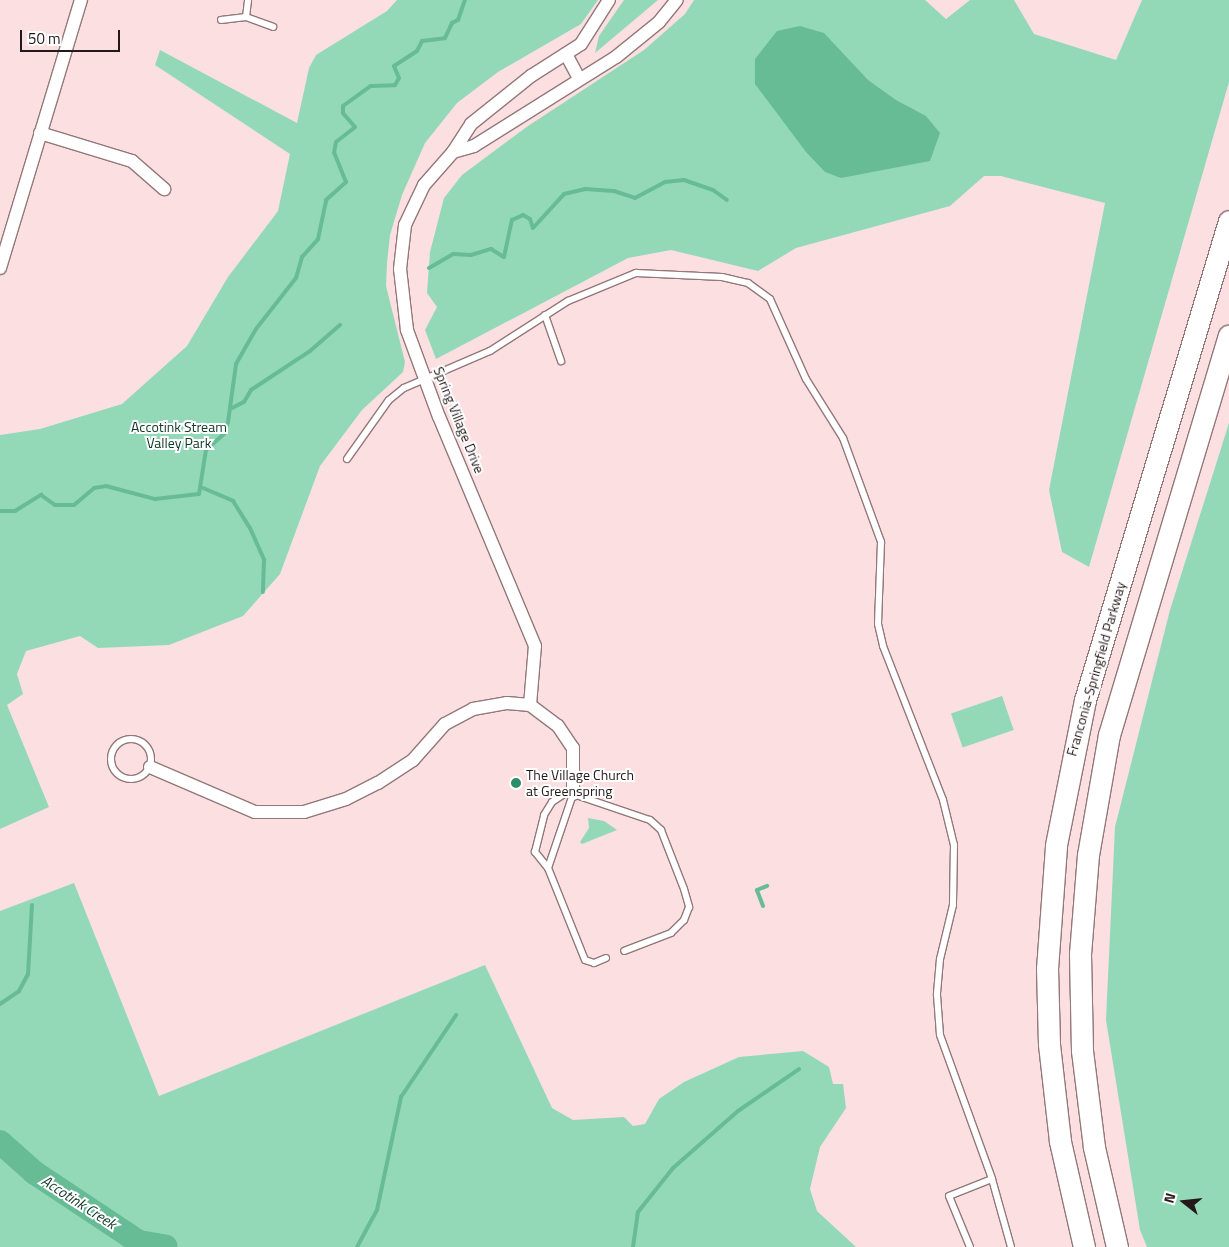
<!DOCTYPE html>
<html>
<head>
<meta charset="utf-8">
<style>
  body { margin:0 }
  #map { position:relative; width:1229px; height:1247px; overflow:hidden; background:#fcdfe1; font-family:"Titillium Web",sans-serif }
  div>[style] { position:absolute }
  .green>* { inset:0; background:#93d9b8; transform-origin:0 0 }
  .water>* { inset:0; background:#67bc96 }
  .stream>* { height:4px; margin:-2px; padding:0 2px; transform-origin:2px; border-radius:2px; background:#67bc96 }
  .river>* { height:24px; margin:-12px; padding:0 12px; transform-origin:12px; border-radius:12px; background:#67bc96 }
  .roads { filter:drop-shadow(1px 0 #93787a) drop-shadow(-1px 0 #93787a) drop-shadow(0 1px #93787a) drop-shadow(0 -1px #93787a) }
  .lane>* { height:6px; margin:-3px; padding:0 3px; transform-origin:3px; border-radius:3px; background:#fff }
  .lane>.ring { margin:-3px; padding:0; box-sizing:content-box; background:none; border:6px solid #fff; border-radius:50% }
  .street>* { height:12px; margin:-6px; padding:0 6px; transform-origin:6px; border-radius:6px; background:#fff }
  .primary>* { height:21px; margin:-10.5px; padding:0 10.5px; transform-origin:10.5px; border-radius:10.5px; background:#fff }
  .dots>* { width:14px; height:14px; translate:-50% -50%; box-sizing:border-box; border:2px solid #fff; border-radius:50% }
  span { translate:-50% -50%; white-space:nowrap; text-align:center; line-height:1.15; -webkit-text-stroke:4px #fff; paint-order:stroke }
  .street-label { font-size:14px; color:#24191a }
  .park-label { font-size:14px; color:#103727 }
  .poi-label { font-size:14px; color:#24191a }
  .left { translate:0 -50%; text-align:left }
  .water-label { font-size:15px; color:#133929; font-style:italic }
  .north { position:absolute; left:1159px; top:1177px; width:50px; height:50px; -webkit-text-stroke:4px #fff; paint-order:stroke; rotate:286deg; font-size:14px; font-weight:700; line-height:20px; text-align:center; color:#24191a }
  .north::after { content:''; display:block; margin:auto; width:18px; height:22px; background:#24191a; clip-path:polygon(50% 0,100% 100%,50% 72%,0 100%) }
  .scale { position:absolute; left:20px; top:30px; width:100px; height:22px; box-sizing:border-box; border:2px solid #24191a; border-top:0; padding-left:6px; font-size:15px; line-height:18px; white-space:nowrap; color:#24191a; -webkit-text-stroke:4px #fff; paint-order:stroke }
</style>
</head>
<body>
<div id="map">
  <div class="green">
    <div style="clip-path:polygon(397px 0,598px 0,581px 24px,498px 72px,457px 103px,425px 143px,402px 195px,390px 235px,387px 263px,386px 286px,405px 362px,403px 372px,362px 410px,320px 466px,280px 574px,243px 616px,169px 645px,98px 648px,80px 636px,26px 651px,17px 674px,23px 694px,7px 705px,49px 807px,0 829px,0 435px,40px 429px,122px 404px,187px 346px,228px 277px,278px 211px,290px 154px,155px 65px,160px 50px,297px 123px,309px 68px,316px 55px,387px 11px)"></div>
    <div style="clip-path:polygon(624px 0,658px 0,595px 53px,599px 36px)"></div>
    <div style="clip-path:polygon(694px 0,925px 0,946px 19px,970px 0,1014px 0,1034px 34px,1116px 60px,1142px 0,1229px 0,1229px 82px,1089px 567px,1062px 552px,1049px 490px,1105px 203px,1001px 176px,984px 176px,950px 206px,796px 248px,758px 271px,671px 250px,628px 258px,436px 359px,425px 330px,437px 307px,427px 293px,430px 252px,444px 198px,462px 175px,528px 126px,644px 50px,685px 14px)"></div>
    <div style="clip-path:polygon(1229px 423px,1229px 1247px,1147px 1247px,1140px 1230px,1106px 1020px,1115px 827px,1170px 610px)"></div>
    <div style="left:1002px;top:696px;width:36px;height:54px;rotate:71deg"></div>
    <div style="clip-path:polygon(588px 818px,604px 821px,617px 830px,582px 844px,580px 842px,589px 828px)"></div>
    <div style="clip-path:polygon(74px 883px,159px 1096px,485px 965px,552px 1108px,573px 1120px,624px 1117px,633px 1126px,645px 1124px,659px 1099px,684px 1082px,739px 1057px,803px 1051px,829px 1067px,833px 1084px,843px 1084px,846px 1108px,820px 1147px,810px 1189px,817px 1211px,856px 1247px,0 1247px,0 911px)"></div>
  </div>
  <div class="water">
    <div style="clip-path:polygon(800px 26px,824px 33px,868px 80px,896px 100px,926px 116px,940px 133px,930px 161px,841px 178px,825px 172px,806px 152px,755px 84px,755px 59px,777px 31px)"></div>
  </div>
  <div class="stream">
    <div style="left:429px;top:268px;width:28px;rotate:-30deg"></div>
    <div style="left:453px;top:254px;width:18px;rotate:3deg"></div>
    <div style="left:471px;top:255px;width:21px;rotate:-17deg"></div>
    <div style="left:491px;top:249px;width:15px;rotate:32deg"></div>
    <div style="left:504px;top:257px;width:38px;rotate:-78deg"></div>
    <div style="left:512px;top:220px;width:12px;rotate:-24deg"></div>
    <div style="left:523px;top:215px;width:8px;rotate:30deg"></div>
    <div style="left:530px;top:219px;width:9px;rotate:72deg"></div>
    <div style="left:533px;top:228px;width:46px;rotate:-47.6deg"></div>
    <div style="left:564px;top:194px;width:22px;rotate:-13deg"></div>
    <div style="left:585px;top:189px;width:29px;rotate:4deg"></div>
    <div style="left:614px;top:191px;width:22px;rotate:18deg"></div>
    <div style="left:635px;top:198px;width:34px;rotate:-28deg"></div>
    <div style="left:665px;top:182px;width:19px;rotate:-6deg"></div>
    <div style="left:684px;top:180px;width:31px;rotate:19deg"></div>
    <div style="left:713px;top:190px;width:17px;rotate:36deg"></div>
    <div style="left:232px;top:408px;width:13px;rotate:-27deg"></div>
    <div style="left:244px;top:402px;width:14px;rotate:-60deg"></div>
    <div style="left:251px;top:390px;width:71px;rotate:-33.5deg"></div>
    <div style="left:310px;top:351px;width:40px;rotate:-41deg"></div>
    <div style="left:203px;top:488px;width:33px;rotate:23deg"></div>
    <div style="left:233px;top:501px;width:32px;rotate:58deg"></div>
    <div style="left:250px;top:528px;width:35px;rotate:66deg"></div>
    <div style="left:264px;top:560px;width:32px;rotate:92deg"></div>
    <div style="left:0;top:511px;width:15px"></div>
    <div style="left:15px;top:511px;width:31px;rotate:-32deg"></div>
    <div style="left:41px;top:495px;width:17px;rotate:36deg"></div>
    <div style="left:55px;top:505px;width:19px"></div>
    <div style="left:74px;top:505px;width:26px;rotate:-40deg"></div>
    <div style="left:94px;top:488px;width:12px;rotate:-9deg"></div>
    <div style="left:106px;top:486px;width:51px;rotate:14.9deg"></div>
    <div style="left:155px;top:499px;width:44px;rotate:-6.5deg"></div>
    <div style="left:199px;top:494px;width:45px;rotate:-81deg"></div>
    <div style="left:206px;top:450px;width:24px;rotate:-42deg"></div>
    <div style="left:224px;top:434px;width:13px;rotate:-72deg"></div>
    <div style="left:228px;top:422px;width:59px;rotate:-82.1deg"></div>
    <div style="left:236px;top:364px;width:40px;rotate:-60.3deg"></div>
    <div style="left:256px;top:329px;width:65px;rotate:-51.9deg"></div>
    <div style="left:296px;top:278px;width:22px;rotate:-74deg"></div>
    <div style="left:302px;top:257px;width:24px;rotate:-48deg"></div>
    <div style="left:318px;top:239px;width:40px;rotate:-78deg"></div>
    <div style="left:326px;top:200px;width:27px;rotate:-42deg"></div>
    <div style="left:346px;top:182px;width:31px;rotate:-112deg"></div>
    <div style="left:334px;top:153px;width:11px;rotate:-80deg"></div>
    <div style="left:336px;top:142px;width:24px;rotate:-38deg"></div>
    <div style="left:355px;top:127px;width:18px;rotate:-131deg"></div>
    <div style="left:343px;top:113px;width:7px;rotate:-90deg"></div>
    <div style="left:343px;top:106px;width:34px;rotate:-36deg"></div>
    <div style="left:371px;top:86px;width:24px;rotate:-2deg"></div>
    <div style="left:395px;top:85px;width:8px;rotate:-60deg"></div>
    <div style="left:399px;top:78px;width:13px;rotate:-113deg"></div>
    <div style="left:394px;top:66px;width:27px;rotate:-33deg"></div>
    <div style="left:417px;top:51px;width:11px;rotate:-63deg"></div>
    <div style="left:422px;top:41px;width:23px;rotate:-7deg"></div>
    <div style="left:445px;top:38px;width:17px;rotate:-65deg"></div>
    <div style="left:452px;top:23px;width:7px;rotate:-27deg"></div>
    <div style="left:458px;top:20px;width:21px;rotate:-71deg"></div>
    <div style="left:763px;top:906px;width:17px;rotate:-111deg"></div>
    <div style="left:757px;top:890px;width:11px;rotate:-22deg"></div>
    <div style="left:0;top:1004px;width:23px;rotate:-34deg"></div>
    <div style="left:19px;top:991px;width:19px;rotate:-62deg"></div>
    <div style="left:28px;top:974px;width:69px;rotate:-86.7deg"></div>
    <div style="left:357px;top:1247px;width:42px;rotate:-61.6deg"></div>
    <div style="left:377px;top:1210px;width:116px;rotate:-78deg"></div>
    <div style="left:401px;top:1097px;width:99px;rotate:-56.1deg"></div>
    <div style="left:633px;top:1247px;width:35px;rotate:-82deg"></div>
    <div style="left:638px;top:1212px;width:56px;rotate:-51.5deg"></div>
    <div style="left:673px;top:1168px;width:86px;rotate:-41.2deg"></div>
    <div style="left:738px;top:1111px;width:74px;rotate:-34.5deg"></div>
  </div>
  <div class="river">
    <div style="left:0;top:1142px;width:47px;rotate:41.5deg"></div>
    <div style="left:35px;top:1173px;width:125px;rotate:33.6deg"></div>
    <div style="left:139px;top:1242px;width:27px;rotate:10deg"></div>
  </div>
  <div class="roads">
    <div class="lane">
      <div style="left:246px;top:17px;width:17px;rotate:-83deg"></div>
      <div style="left:221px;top:20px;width:25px;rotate:-7deg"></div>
      <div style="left:246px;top:17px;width:29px;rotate:20deg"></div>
      <div style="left:545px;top:315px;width:49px;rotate:70.8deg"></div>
      <div style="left:347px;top:459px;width:72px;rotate:-54.6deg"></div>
      <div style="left:389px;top:400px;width:19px;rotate:-39deg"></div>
      <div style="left:404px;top:388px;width:94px;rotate:-23.3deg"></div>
      <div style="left:490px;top:351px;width:93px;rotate:-32.7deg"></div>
      <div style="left:568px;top:301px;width:74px;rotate:-22.4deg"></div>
      <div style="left:636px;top:273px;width:86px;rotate:2.7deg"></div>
      <div style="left:722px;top:277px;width:27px;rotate:13deg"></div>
      <div style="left:748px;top:283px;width:27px;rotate:36deg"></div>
      <div style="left:770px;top:299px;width:88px;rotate:65.8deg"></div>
      <div style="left:806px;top:379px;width:70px;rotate:57.9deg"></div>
      <div style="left:843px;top:438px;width:111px;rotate:69.9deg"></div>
      <div style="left:881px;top:542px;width:82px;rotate:92.1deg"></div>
      <div style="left:878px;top:624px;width:23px;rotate:77deg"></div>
      <div style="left:883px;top:646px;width:165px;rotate:68.7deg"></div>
      <div style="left:943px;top:800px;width:46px;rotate:76.3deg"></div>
      <div style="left:954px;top:845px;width:60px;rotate:91deg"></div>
      <div style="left:953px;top:905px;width:56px;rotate:103.5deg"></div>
      <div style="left:940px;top:959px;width:36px;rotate:95deg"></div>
      <div style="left:937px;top:995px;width:40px;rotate:85.7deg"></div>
      <div style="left:940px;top:1035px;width:153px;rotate:70.1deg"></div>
      <div style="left:992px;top:1179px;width:71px;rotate:74.4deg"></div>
      <div class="ring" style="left:111px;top:739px;width:34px;height:34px"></div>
      <div style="left:548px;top:868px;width:21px;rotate:-129deg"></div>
      <div style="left:535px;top:852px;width:38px;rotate:-76deg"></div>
      <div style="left:544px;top:815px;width:15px;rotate:-58deg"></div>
      <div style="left:552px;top:802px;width:14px;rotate:-34deg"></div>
      <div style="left:564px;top:794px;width:9px"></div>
      <div style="left:606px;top:958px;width:13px;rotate:157deg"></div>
      <div style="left:594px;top:963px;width:9px;rotate:-162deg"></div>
      <div style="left:585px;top:960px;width:99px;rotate:-111.9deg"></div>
      <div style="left:548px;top:868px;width:78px;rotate:-71.3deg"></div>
      <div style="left:573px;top:794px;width:81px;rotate:18.7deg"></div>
      <div style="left:650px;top:820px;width:15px;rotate:42deg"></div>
      <div style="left:661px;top:830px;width:63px;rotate:68.7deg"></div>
      <div style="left:684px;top:889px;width:19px;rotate:74deg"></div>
      <div style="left:689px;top:907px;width:14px;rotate:111deg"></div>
      <div style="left:684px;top:920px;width:18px;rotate:135deg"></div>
      <div style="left:671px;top:933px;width:50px;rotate:159deg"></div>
      <div style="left:970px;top:1247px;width:55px;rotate:-112.4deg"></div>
      <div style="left:949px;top:1196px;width:46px;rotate:-21.6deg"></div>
    </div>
    <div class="street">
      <div style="left:566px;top:54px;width:27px;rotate:62deg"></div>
      <div style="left:40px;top:133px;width:96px;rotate:16.9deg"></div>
      <div style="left:132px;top:161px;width:43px;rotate:41.2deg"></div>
      <div style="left:453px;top:152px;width:22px;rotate:-16deg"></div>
      <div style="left:474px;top:146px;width:168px;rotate:-32.1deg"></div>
      <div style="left:616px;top:57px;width:55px;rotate:-39.1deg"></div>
      <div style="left:659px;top:22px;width:28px;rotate:-51deg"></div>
      <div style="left:0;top:268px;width:280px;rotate:-73.2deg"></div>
      <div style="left:530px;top:705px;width:59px;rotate:-85.2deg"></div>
      <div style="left:535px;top:646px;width:248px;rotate:-112.7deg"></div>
      <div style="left:439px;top:417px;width:93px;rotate:-110.2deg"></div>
      <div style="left:407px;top:330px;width:61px;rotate:-96.5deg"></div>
      <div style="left:400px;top:269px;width:44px;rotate:-83.5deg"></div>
      <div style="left:405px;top:225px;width:44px;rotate:-64.6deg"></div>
      <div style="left:424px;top:185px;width:44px;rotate:-48.7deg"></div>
      <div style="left:453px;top:152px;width:33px;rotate:-57deg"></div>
      <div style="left:471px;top:124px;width:77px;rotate:-38.7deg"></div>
      <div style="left:531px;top:76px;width:59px;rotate:-32.6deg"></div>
      <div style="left:581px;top:44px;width:52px;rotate:-57.5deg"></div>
      <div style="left:150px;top:767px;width:114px;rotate:23.2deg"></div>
      <div style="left:255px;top:812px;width:49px"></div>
      <div style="left:304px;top:812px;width:44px;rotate:-17.2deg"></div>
      <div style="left:346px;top:799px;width:36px;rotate:-27deg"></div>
      <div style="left:378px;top:783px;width:42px;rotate:-33.3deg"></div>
      <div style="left:413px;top:760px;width:48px;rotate:-48.4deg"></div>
      <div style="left:445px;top:724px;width:32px;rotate:-28deg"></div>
      <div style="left:473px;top:709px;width:35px;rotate:-10deg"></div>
      <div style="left:507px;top:703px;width:23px;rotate:5deg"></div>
      <div style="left:530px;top:705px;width:35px;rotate:37deg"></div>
      <div style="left:558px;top:726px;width:27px;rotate:56deg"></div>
      <div style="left:573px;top:748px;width:46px;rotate:90deg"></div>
    </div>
    <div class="primary">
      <div style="left:1084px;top:1247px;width:109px;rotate:-102.8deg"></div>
      <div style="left:1060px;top:1141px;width:98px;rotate:-96.5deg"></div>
      <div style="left:1049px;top:1044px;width:75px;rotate:-91.5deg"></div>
      <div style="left:1047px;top:969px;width:124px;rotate:-85.8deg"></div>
      <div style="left:1056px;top:845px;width:148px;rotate:-78.7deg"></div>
      <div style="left:1085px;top:700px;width:500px;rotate:-73.27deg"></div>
      <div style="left:1117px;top:1247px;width:103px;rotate:-103deg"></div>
      <div style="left:1094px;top:1147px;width:98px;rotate:-97.1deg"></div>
      <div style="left:1082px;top:1050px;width:96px;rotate:-91.2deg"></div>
      <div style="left:1080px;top:954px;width:99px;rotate:-85.4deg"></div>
      <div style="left:1088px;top:855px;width:122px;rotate:-80.1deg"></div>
      <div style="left:1109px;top:735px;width:417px;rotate:-73.3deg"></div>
    </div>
  </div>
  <div class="dots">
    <div style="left:516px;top:783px;background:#2b8e68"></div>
  </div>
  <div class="street-label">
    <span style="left:459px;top:420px;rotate:68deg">Spring Village Drive</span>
    <span style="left:1096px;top:669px;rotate:-74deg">Franconia-Springfield Parkway</span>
  </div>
  <div class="park-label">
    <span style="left:179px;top:435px">Accotink Stream<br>Valley Park</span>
  </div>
  <div class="poi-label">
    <span class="left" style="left:526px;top:783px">The Village Church<br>at Greenspring</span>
  </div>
  <div class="water-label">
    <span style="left:79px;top:1202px;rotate:33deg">Accotink Creek</span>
  </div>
  <div class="north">N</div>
  <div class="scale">50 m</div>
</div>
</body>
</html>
